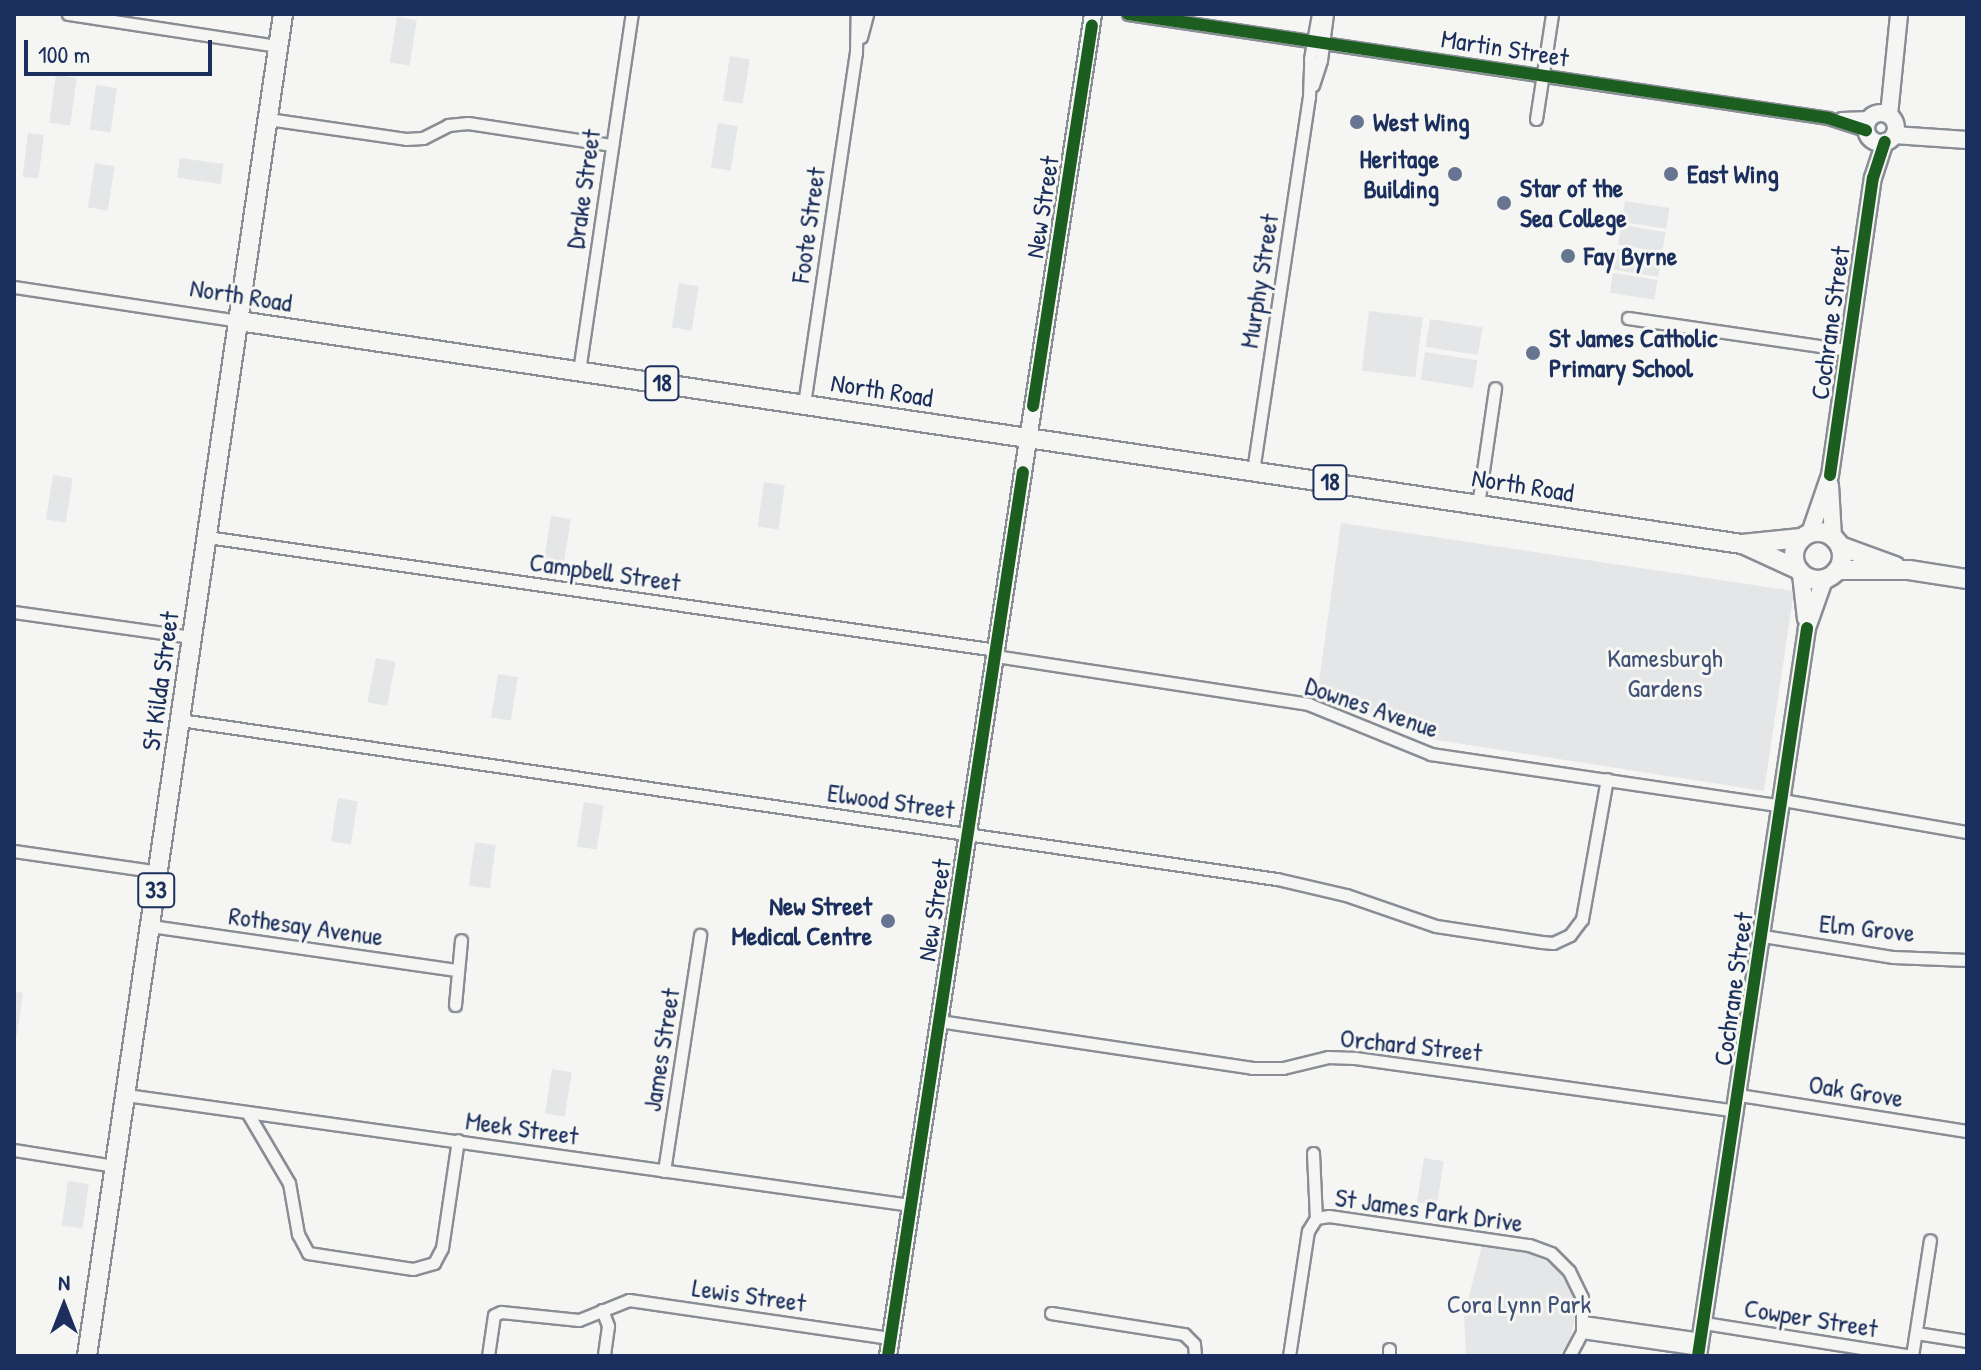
<!DOCTYPE html>
<html>
<head>
<meta charset="utf-8">
<style>
  body { margin:0 }
  #map { position:relative; width:1981px; height:1370px; overflow:hidden; background:#f5f5f3; font-family:"Patrick Hand",sans-serif }
  div>[style] { position:absolute }
  .green>* { inset:0; background:#e4e6e7; transform-origin:0 0 }
  .roads { filter:drop-shadow(2px 0 #898d95) drop-shadow(-2px 0 #898d95) drop-shadow(0 2px #898d95) drop-shadow(0 -2px #898d95) }
  .street>* { height:11px; margin:-5.5px; padding:0 5.5px; transform-origin:5.5px; border-radius:5.5px; background:#f5f5f3 }
  .secondary>* { height:16px; margin:-8px; padding:0 8px; transform-origin:8px; border-radius:8px; background:#f5f5f3 }
  .secondary>.ring { margin:-8px; padding:0; box-sizing:content-box; background:none; border:16px solid #f5f5f3; border-radius:50% }
  .primary>* { height:18px; margin:-9px; padding:0 9px; transform-origin:9px; border-radius:9px; background:#f5f5f3 }
  .primary>.ring { margin:-9px; padding:0; box-sizing:content-box; background:none; border:18px solid #f5f5f3; border-radius:50% }
  .cycleway>* { height:12px; margin:-6px; padding:0 6px; transform-origin:6px; border-radius:6px; background:#1b5e20 }
  .dots>* { width:22px; height:22px; translate:-50% -50%; box-sizing:border-box; border:4px solid #f6f6f2; border-radius:50% }
  span { translate:-50% -50%; white-space:nowrap; text-align:center; line-height:1.15; -webkit-text-stroke:6px #f6f6f2; paint-order:stroke }
  .shield-label span { padding:2px 6px; background:#f6f6f2; border:2px solid; border-radius:6px; -webkit-text-stroke-width:0 }
  .shield-label { font-size:24px; color:#1b2f5e; font-weight:700 }
  .street-label { font-size:26px; color:#1b2f5e }
  .poi-label { font-size:26px; color:#1b2f5e; font-weight:700 }
  .left { translate:0 -50%; text-align:left }
  .right { translate:-100% -50%; text-align:right }
  .park-label { font-size:26px; color:#405177 }
  .frame { position:absolute; inset:0; border:16px solid #1b2f5e; pointer-events:none }
  .north { position:absolute; left:24px; top:1266px; width:80px; height:80px; -webkit-text-stroke:6px #f6f6f2; paint-order:stroke; rotate:0deg; font-size:22px; font-weight:700; line-height:32px; text-align:center; color:#1b2f5e }
  .north::after { content:''; display:block; margin:auto; width:28px; height:36px; background:#1b2f5e; clip-path:polygon(50% 0,100% 100%,50% 72%,0 100%) }
  .scale { position:absolute; left:24px; top:40px; width:188px; height:36px; box-sizing:border-box; border:4px solid #1b2f5e; border-top:0; padding-left:10px; font-size:24px; line-height:28px; white-space:nowrap; color:#1b2f5e; -webkit-text-stroke:6px #f6f6f2; paint-order:stroke }
</style>
</head>
<body>
<div id="map">
  <div class="green">
    <div style="left:397px;top:17px;width:20px;height:46px;rotate:9deg"></div>
    <div style="left:730px;top:56px;width:20px;height:45px;rotate:9deg"></div>
    <div style="left:56px;top:75px;width:21px;height:48px;rotate:8deg"></div>
    <div style="left:96px;top:85px;width:21px;height:45px;rotate:8deg"></div>
    <div style="left:718px;top:123px;width:20px;height:45px;rotate:9deg"></div>
    <div style="left:28px;top:133px;width:16px;height:44px;rotate:7deg"></div>
    <div style="left:180px;top:158px;width:44px;height:20px;rotate:8deg"></div>
    <div style="left:95px;top:163px;width:20px;height:45px;rotate:9deg"></div>
    <div style="left:1625px;top:201px;width:45px;height:21px;rotate:9deg"></div>
    <div style="left:1621px;top:225px;width:45px;height:20px;rotate:9deg"></div>
    <div style="left:1617px;top:249px;width:45px;height:21px;rotate:9deg"></div>
    <div style="left:1613px;top:273px;width:45px;height:20px;rotate:9deg"></div>
    <div style="left:679px;top:283px;width:20px;height:45px;rotate:9deg"></div>
    <div style="left:1369px;top:311px;width:54px;height:60px;rotate:7deg"></div>
    <div style="left:1430px;top:319px;width:53px;height:28px;rotate:9deg"></div>
    <div style="left:1425px;top:352px;width:53px;height:28px;rotate:9deg"></div>
    <div style="left:53px;top:475px;width:20px;height:45px;rotate:9deg"></div>
    <div style="left:764px;top:482px;width:21px;height:45px;rotate:8deg"></div>
    <div style="left:551px;top:516px;width:20px;height:45px;rotate:9deg"></div>
    <div style="clip-path:polygon(1341px 523px,1794px 591px,1764px 791px,1424px 738px,1318px 689px)"></div>
    <div style="left:376px;top:658px;width:20px;height:45px;rotate:11deg"></div>
    <div style="left:498px;top:674px;width:20px;height:44px;rotate:9deg"></div>
    <div style="left:338px;top:798px;width:20px;height:44px;rotate:9deg"></div>
    <div style="left:584px;top:802px;width:20px;height:45px;rotate:9deg"></div>
    <div style="left:475px;top:842px;width:21px;height:44px;rotate:8deg"></div>
    <div style="clip-path:polygon(14px 991px,23px 993px,17px 1036px,14px 1036px)"></div>
    <div style="left:552px;top:1069px;width:20px;height:45px;rotate:9deg"></div>
    <div style="left:1424px;top:1158px;width:20px;height:45px;rotate:9deg"></div>
    <div style="left:68px;top:1181px;width:21px;height:45px;rotate:8deg"></div>
    <div style="clip-path:polygon(1482px 1246px,1537px 1255px,1560px 1271px,1573px 1295px,1576px 1315px,1570px 1339px,1559px 1356px,1466px 1356px,1464px 1315px)"></div>
  </div>
  <div class="roads">
    <div class="street">
      <div style="left:68px;top:14px;width:212px;rotate:8.7deg"></div>
      <div style="left:1128px;top:14px;width:708px;rotate:8.45deg"></div>
      <div style="left:1828px;top:118px;width:40px;rotate:18deg"></div>
      <div style="left:861px;top:37px;width:24px;rotate:-75deg"></div>
      <div style="left:1313px;top:85px;width:26px;rotate:-72deg"></div>
      <div style="left:1321px;top:60px;width:46px;rotate:-82.6deg"></div>
      <div style="left:1841px;top:118px;width:30px;rotate:-2deg"></div>
      <div style="left:268px;top:119px;width:139px;rotate:8.2deg"></div>
      <div style="left:406px;top:139px;width:17px;rotate:-3deg"></div>
      <div style="left:423px;top:138px;width:28px;rotate:-27deg"></div>
      <div style="left:448px;top:125px;width:20px;rotate:-6deg"></div>
      <div style="left:468px;top:123px;width:146px;rotate:8.7deg"></div>
      <div style="left:1536px;top:119px;width:106px;rotate:-81.3deg"></div>
      <div style="left:14px;top:287px;width:228px;rotate:8.6deg"></div>
      <div style="left:1628px;top:318px;width:222px;rotate:8.3deg"></div>
      <div style="left:579px;top:371px;width:361px;rotate:-81.6deg"></div>
      <div style="left:804px;top:404px;width:355px;rotate:-81.6deg"></div>
      <div style="left:856px;top:53px;width:39px;rotate:-89deg"></div>
      <div style="left:1253px;top:471px;width:378px;rotate:-81.5deg"></div>
      <div style="left:1309px;top:97px;width:38px;rotate:-88deg"></div>
      <div style="left:1310px;top:59px;width:46px;rotate:-79.9deg"></div>
      <div style="left:1478px;top:505px;width:118px;rotate:-81.7deg"></div>
      <div style="left:207px;top:537px;width:797px;rotate:8.15deg"></div>
      <div style="left:14px;top:612px;width:181px;rotate:8deg"></div>
      <div style="left:995px;top:656px;width:317px;rotate:8.7deg"></div>
      <div style="left:1308px;top:704px;width:133px;rotate:22.1deg"></div>
      <div style="left:1431px;top:754px;width:355px;rotate:8.4deg"></div>
      <div style="left:180px;top:720px;width:1108px;rotate:8.25deg"></div>
      <div style="left:1277px;top:879px;width:71px;rotate:13.1deg"></div>
      <div style="left:1346px;top:895px;width:95px;rotate:19deg"></div>
      <div style="left:1436px;top:926px;width:107px;rotate:8.6deg"></div>
      <div style="left:1542px;top:942px;width:11px;rotate:5deg"></div>
      <div style="left:1553px;top:943px;width:19px;rotate:-25deg"></div>
      <div style="left:1570px;top:935px;width:20px;rotate:-53deg"></div>
      <div style="left:1582px;top:919px;width:142px;rotate:-79.9deg"></div>
      <div style="left:1783px;top:800px;width:187px;rotate:9.9deg"></div>
      <div style="left:14px;top:851px;width:147px;rotate:8.2deg"></div>
      <div style="left:151px;top:926px;width:308px;rotate:8.2deg"></div>
      <div style="left:1763px;top:936px;width:132px;rotate:9.2deg"></div>
      <div style="left:1893px;top:957px;width:74px;rotate:2.3deg"></div>
      <div style="left:455px;top:1005px;width:65px;rotate:-84.7deg"></div>
      <div style="left:939px;top:1021px;width:317px;rotate:8.5deg"></div>
      <div style="left:1252px;top:1068px;width:31px"></div>
      <div style="left:1283px;top:1068px;width:46px;rotate:-13.7deg"></div>
      <div style="left:1328px;top:1057px;width:27px;rotate:2deg"></div>
      <div style="left:1355px;top:1058px;width:385px;rotate:7.9deg"></div>
      <div style="left:126px;top:1095px;width:793px;rotate:7.98deg"></div>
      <div style="left:1739px;top:1095px;width:231px;rotate:9deg"></div>
      <div style="left:247px;top:1112px;width:82px;rotate:59.4deg"></div>
      <div style="left:289px;top:1183px;width:52px;rotate:80deg"></div>
      <div style="left:298px;top:1234px;width:21px;rotate:62deg"></div>
      <div style="left:308px;top:1253px;width:106px;rotate:8.7deg"></div>
      <div style="left:413px;top:1269px;width:22px;rotate:-16deg"></div>
      <div style="left:434px;top:1263px;width:17px;rotate:-62deg"></div>
      <div style="left:442px;top:1248px;width:109px;rotate:-81.6deg"></div>
      <div style="left:14px;top:1150px;width:102px;rotate:9deg"></div>
      <div style="left:1313px;top:1153px;width:65px;rotate:87.4deg"></div>
      <div style="left:664px;top:1171px;width:239px;rotate:-81.3deg"></div>
      <div style="left:602px;top:1310px;width:17px;rotate:69deg"></div>
      <div style="left:608px;top:1326px;width:30px;rotate:98deg"></div>
      <div style="left:1051px;top:1313px;width:135px;rotate:9deg"></div>
      <div style="left:1184px;top:1334px;width:14px;rotate:45deg"></div>
      <div style="left:1194px;top:1344px;width:12px;rotate:85deg"></div>
      <div style="left:1583px;top:1322px;width:119px;rotate:8.2deg"></div>
      <div style="left:1704px;top:1323px;width:211px;rotate:9deg"></div>
      <div style="left:1582px;top:1332px;width:119px;rotate:8.2deg"></div>
      <div style="left:1916px;top:1333px;width:52px;rotate:8.9deg"></div>
      <div style="left:1389px;top:1349px;width:7px;rotate:90deg"></div>
      <div style="left:488px;top:1356px;width:41px;rotate:-81.7deg"></div>
      <div style="left:494px;top:1315px;width:8px;rotate:-23deg"></div>
      <div style="left:501px;top:1312px;width:78px;rotate:5.9deg"></div>
      <div style="left:579px;top:1320px;width:54px;rotate:-21.8deg"></div>
      <div style="left:629px;top:1300px;width:265px;rotate:8.3deg"></div>
      <div style="left:1289px;top:1356px;width:126px;rotate:-81.4deg"></div>
      <div style="left:1308px;top:1231px;width:15px;rotate:-58deg"></div>
      <div style="left:1316px;top:1218px;width:13px;rotate:-9deg"></div>
      <div style="left:1329px;top:1216px;width:202px;rotate:8.3deg"></div>
      <div style="left:1529px;top:1245px;width:23px;rotate:20deg"></div>
      <div style="left:1551px;top:1253px;width:25px;rotate:45deg"></div>
      <div style="left:1569px;top:1271px;width:30px;rotate:64deg"></div>
      <div style="left:1582px;top:1298px;width:34px;rotate:90deg"></div>
      <div style="left:1582px;top:1332px;width:27px;rotate:118deg"></div>
      <div style="left:1912px;top:1356px;width:117px;rotate:-81.2deg"></div>
    </div>
    <div class="secondary">
      <div class="ring" style="left:1866px;top:113px;width:14px;height:14px"></div>
      <div style="left:1889px;top:115px;width:101px;rotate:-84.3deg"></div>
      <div style="left:1894px;top:135px;width:73px;rotate:3.9deg"></div>
      <div style="left:1830px;top:485px;width:52px;rotate:86.7deg"></div>
      <div style="left:1810px;top:533px;width:61px;rotate:-71deg"></div>
      <div style="left:1830px;top:475px;width:300px;rotate:-81.8deg"></div>
      <div style="left:1873px;top:178px;width:38px;rotate:-72deg"></div>
      <div style="left:1801px;top:574px;width:45px;rotate:83.7deg"></div>
      <div style="left:888px;top:1356px;width:1358px;rotate:-81.31deg"></div>
      <div style="left:1698px;top:1356px;width:736px;rotate:-81.48deg"></div>
      <div style="left:1807px;top:628px;width:51px;rotate:-70.5deg"></div>
    </div>
    <div class="primary">
      <div style="left:239px;top:321px;width:1519px;rotate:8.44deg"></div>
      <div style="left:1742px;top:544px;width:59px;rotate:-5.8deg"></div>
      <div class="ring" style="left:1794px;top:532px;width:30px;height:30px"></div>
      <div style="left:1745px;top:545px;width:57px;rotate:24.8deg"></div>
      <div style="left:1840px;top:546px;width:59px;rotate:20deg"></div>
      <div style="left:1838px;top:570px;width:71px"></div>
      <div style="left:1909px;top:570px;width:59px;rotate:8.8deg"></div>
      <div style="left:87px;top:1356px;width:1356px;rotate:-81.69deg"></div>
    </div>
  </div>
  <div class="cycleway">
    <div style="left:1128px;top:14px;width:708px;rotate:8.45deg"></div>
    <div style="left:1828px;top:118px;width:40px;rotate:18deg"></div>
    <div style="left:1033px;top:406px;width:385px;rotate:-81.2deg"></div>
    <div style="left:1830px;top:475px;width:300px;rotate:-81.8deg"></div>
    <div style="left:1873px;top:178px;width:38px;rotate:-72deg"></div>
    <div style="left:888px;top:1356px;width:894px;rotate:-81.32deg"></div>
    <div style="left:1698px;top:1356px;width:736px;rotate:-81.48deg"></div>
  </div>
  <div class="dots">
    <div style="left:1357px;top:122px;background:#677492"></div>
    <div style="left:1455px;top:174px;background:#677492"></div>
    <div style="left:1671px;top:174px;background:#677492"></div>
    <div style="left:1504px;top:203px;background:#677492"></div>
    <div style="left:1568px;top:256px;background:#677492"></div>
    <div style="left:1533px;top:353px;background:#677492"></div>
    <div style="left:888px;top:921px;background:#677492"></div>
  </div>
  <div class="shield-label">
    <span style="left:662px;top:383px">18</span>
    <span style="left:1330px;top:482px">18</span>
    <span style="left:156px;top:890px">33</span>
  </div>
  <div class="street-label">
    <span style="left:1505px;top:48px;rotate:9deg">Martin Street</span>
    <span style="left:583px;top:189px;rotate:-82deg">Drake Street</span>
    <span style="left:1042px;top:207px;rotate:-81deg">New Street</span>
    <span style="left:808px;top:225px;rotate:-82deg">Foote Street</span>
    <span style="left:1259px;top:281px;rotate:-81deg">Murphy Street</span>
    <span style="left:241px;top:295px;rotate:9deg">North Road</span>
    <span style="left:1830px;top:323px;rotate:-82deg">Cochrane Street</span>
    <span style="left:882px;top:390px;rotate:9deg">North Road</span>
    <span style="left:1523px;top:485px;rotate:9deg">North Road</span>
    <span style="left:605px;top:572px;rotate:8deg">Campbell Street</span>
    <span style="left:160px;top:681px;rotate:-82deg">St Kilda Street</span>
    <span style="left:1372px;top:707px;rotate:19deg">Downes Avenue</span>
    <span style="left:891px;top:801px;rotate:8deg">Elwood Street</span>
    <span style="left:934px;top:910px;rotate:-81deg">New Street</span>
    <span style="left:306px;top:926px;rotate:8deg">Rothesay Avenue</span>
    <span style="left:1867px;top:928px;rotate:6deg">Elm Grove</span>
    <span style="left:1733px;top:989px;rotate:-82deg">Cochrane Street</span>
    <span style="left:1411px;top:1045px;rotate:6deg">Orchard Street</span>
    <span style="left:661px;top:1050px;rotate:-81deg">James Street</span>
    <span style="left:1856px;top:1091px;rotate:9deg">Oak Grove</span>
    <span style="left:522px;top:1128px;rotate:8deg">Meek Street</span>
    <span style="left:1429px;top:1210px;rotate:8deg">St James Park Drive</span>
    <span style="left:749px;top:1295px;rotate:8deg">Lewis Street</span>
    <span style="left:1811px;top:1318px;rotate:9deg">Cowper Street</span>
  </div>
  <div class="poi-label">
    <span class="left" style="left:1373px;top:122px">West Wing</span>
    <span class="right" style="left:1439px;top:174px">Heritage<br>Building</span>
    <span class="left" style="left:1687px;top:174px">East Wing</span>
    <span class="left" style="left:1520px;top:203px">Star of the<br>Sea College</span>
    <span class="left" style="left:1584px;top:256px">Fay Byrne</span>
    <span class="left" style="left:1549px;top:353px">St James Catholic<br>Primary School</span>
    <span class="right" style="left:872px;top:921px">New Street<br>Medical Centre</span>
  </div>
  <div class="park-label">
    <span style="left:1665px;top:673px">Kamesburgh<br>Gardens</span>
    <span style="left:1519px;top:1304px">Cora Lynn Park</span>
  </div>
  <div class="frame"></div>
  <div class="north">N</div>
  <div class="scale">100 m</div>
</div>
</body>
</html>
